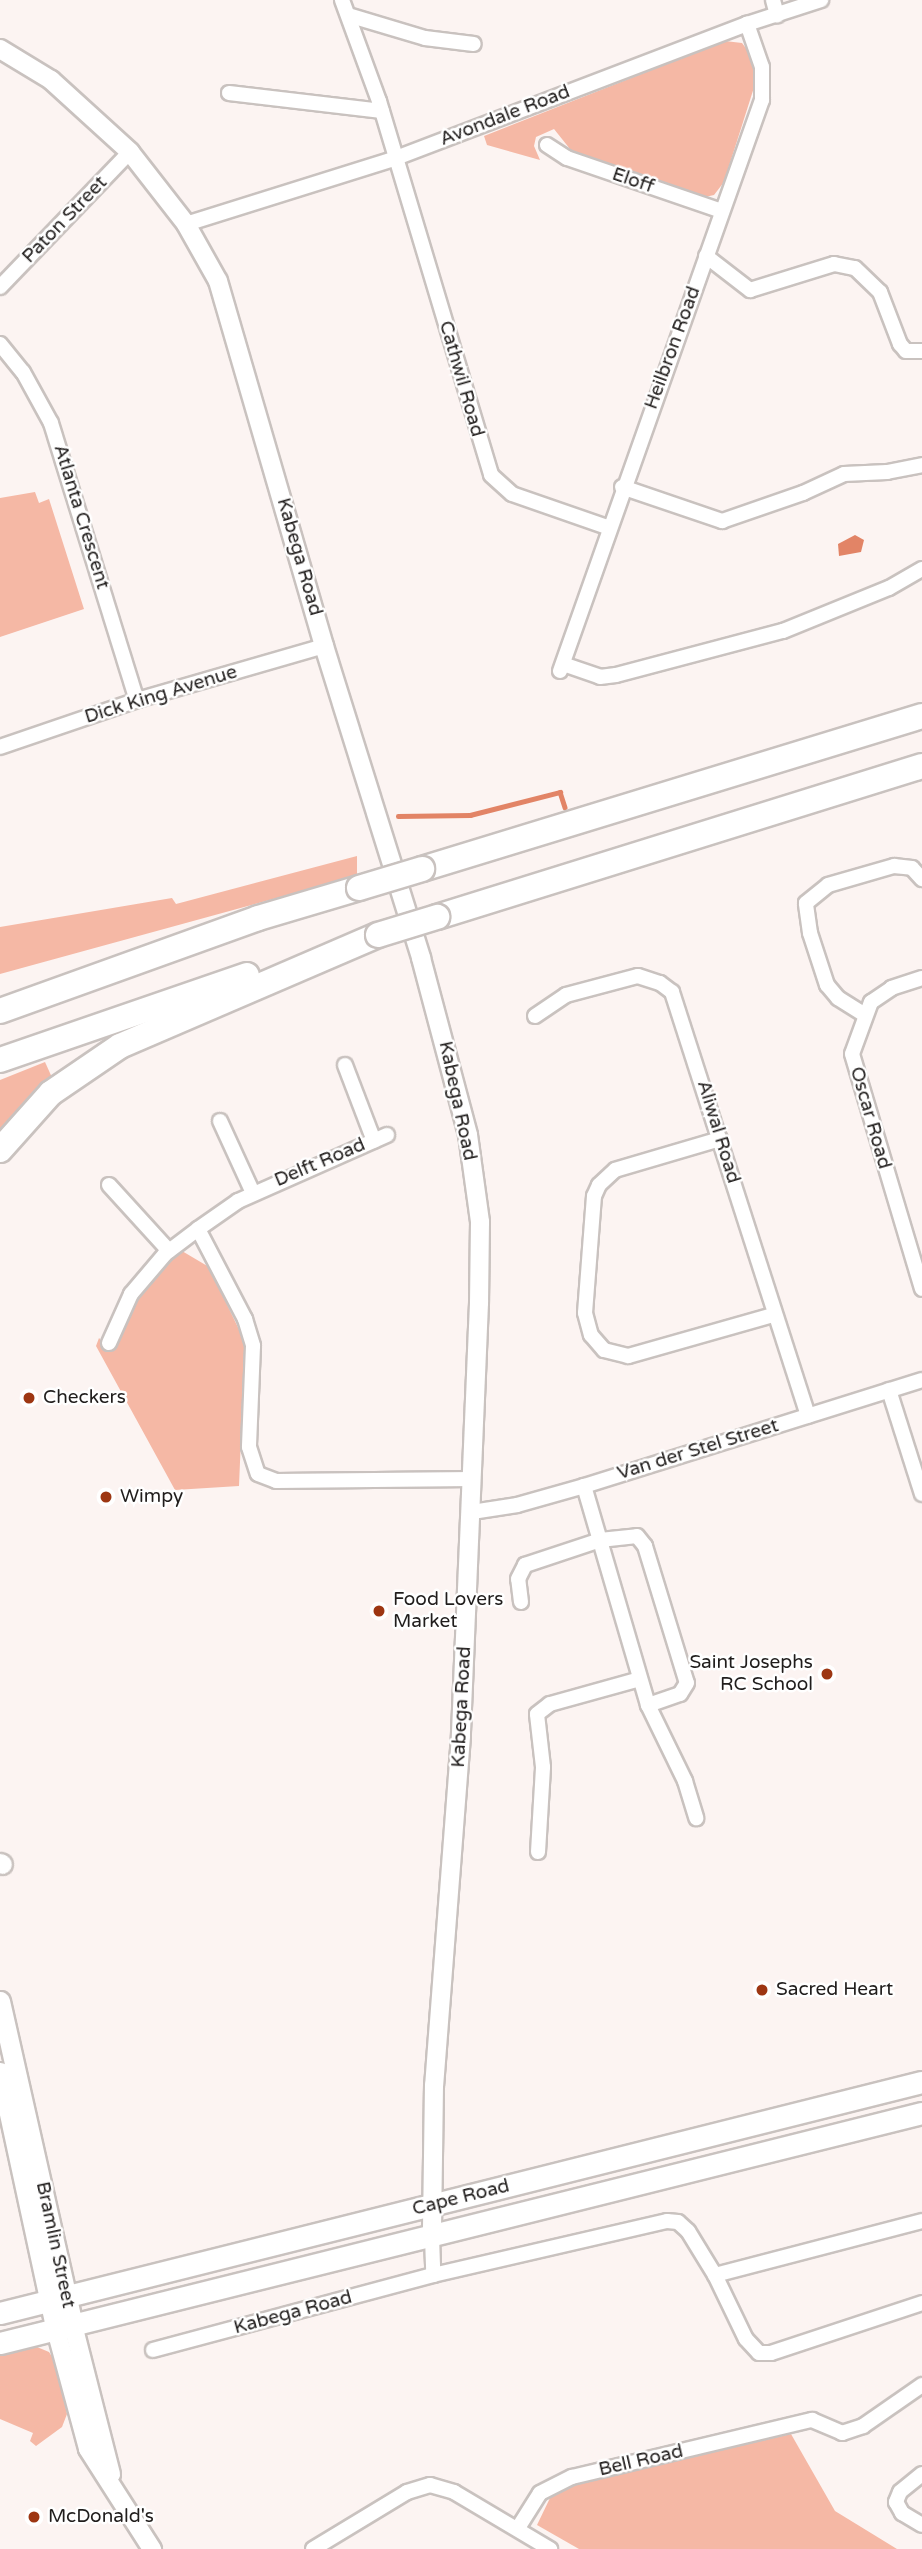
<!DOCTYPE html>
<html>
<head>
<meta charset="utf-8">
<style>
  body { margin:0 }
  #map { position:relative; width:922px; height:2549px; overflow:hidden; background:#fcf4f2; font-family:"Varela Round",sans-serif }
  div>[style] { position:absolute }
  .green>* { inset:0; background:#f5b8a5 }
  .water>* { inset:0; background:#e28466 }
  .stream>* { height:4.5px; margin:-2.25px; padding:0 2.25px; transform-origin:2.25px; border-radius:2.25px; background:#e28466 }
  .roads { filter:drop-shadow(2px 0 #c9c2bf) drop-shadow(-2px 0 #c9c2bf) drop-shadow(0 2px #c9c2bf) drop-shadow(0 -2px #c9c2bf) }
  .minor>* { height:14px; margin:-7px; padding:0 7px; transform-origin:7px; border-radius:7px; background:#fff }
  .tertiary>* { height:18px; margin:-9px; padding:0 9px; transform-origin:9px; border-radius:9px; background:#fff }
  .secondary>* { height:19px; margin:-9.5px; padding:0 9.5px; transform-origin:9.5px; border-radius:9.5px; background:#fff }
  .primary>* { height:21px; margin:-10.5px; padding:0 10.5px; transform-origin:10.5px; border-radius:10.5px; background:#fff }
  .motorway>* { height:24px; margin:-12px; padding:0 12px; transform-origin:12px; border-radius:12px; background:#fff }
  .bridges { filter:drop-shadow(2px 0 #c9c2bf) drop-shadow(-2px 0 #c9c2bf) drop-shadow(0 2px #c9c2bf) drop-shadow(0 -2px #c9c2bf) }
  .motorway-bridge>* { height:24px; margin:-12px; padding:0 12px; transform-origin:12px; border-radius:12px; background:#fff }
  .dots>* { width:19px; height:19px; translate:-50% -50%; box-sizing:border-box; border:4px solid #fff; border-radius:50% }
  span { translate:-50% -50%; white-space:nowrap; text-align:center; line-height:1.15; -webkit-text-stroke:5px #fff; paint-order:stroke }
  .street-label { font-size:19px; color:#201d1c }
  .poi-label { font-size:19px; color:#201d1c }
  .left { translate:0 -50%; text-align:left }
  .right { translate:-100% -50%; text-align:right }
</style>
</head>
<body>
<div id="map">
  <div class="green">
    <div style="clip-path:polygon(725px 41px,742px 43px,754px 59px,757px 78px,724px 182px,714px 195px,705px 197px,574px 154px,554px 129px,536px 137px,534px 146px,540px 160px,487px 145px,484px 136px)"></div>
    <div style="clip-path:polygon(35px 492px,39px 503px,49px 499px,84px 609px,0 637px,0 498px)"></div>
    <div style="clip-path:polygon(357px 856px,357px 876px,0 974px,0 927px,172px 898px,176px 904px)"></div>
    <div style="clip-path:polygon(45px 1062px,54px 1082px,0 1130px,0 1080px)"></div>
    <div style="clip-path:polygon(182px 1251px,209px 1267px,245px 1342px,239px 1486px,175px 1490px,96px 1346px,99px 1338px,111px 1351px,142px 1286px,174px 1253px)"></div>
    <div style="clip-path:polygon(37px 2347px,49px 2352px,56px 2363px,67px 2414px,62px 2427px,36px 2446px,30px 2441px,33px 2433px,0 2419px,0 2356px)"></div>
    <div style="clip-path:polygon(791px 2434px,835px 2511px,897px 2549px,579px 2549px,537px 2525px,550px 2498px,574px 2485px)"></div>
  </div>
  <div class="water">
    <div style="clip-path:polygon(855px 535px,864px 540px,861px 552px,839px 556px,838px 544px)"></div>
  </div>
  <div class="stream">
    <div style="left:398px;top:816px;width:72px;rotate:-0.8deg"></div>
    <div style="left:470px;top:815px;width:93px;rotate:-14.3deg"></div>
    <div style="left:560px;top:792px;width:16px;rotate:72deg"></div>
  </div>
  <div class="roads">
    <div class="minor">
      <div style="left:342px;top:0;width:108px;rotate:69.9deg"></div>
      <div style="left:379px;top:101px;width:390px;rotate:73.3deg"></div>
      <div style="left:491px;top:475px;width:28px;rotate:42deg"></div>
      <div style="left:512px;top:494px;width:101px;rotate:19.2deg"></div>
      <div style="left:773px;top:0;width:16px;rotate:75deg"></div>
      <div style="left:348px;top:15px;width:80px;rotate:16.6deg"></div>
      <div style="left:425px;top:38px;width:49px;rotate:7deg"></div>
      <div style="left:229px;top:93px;width:154px;rotate:6.7deg"></div>
      <div style="left:547px;top:145px;width:24px;rotate:33deg"></div>
      <div style="left:567px;top:158px;width:164px;rotate:18.9deg"></div>
      <div style="left:186px;top:224px;width:220px;rotate:-17.4deg"></div>
      <div style="left:396px;top:158px;width:376px;rotate:-20.9deg"></div>
      <div style="left:747px;top:24px;width:78px;rotate:-18deg"></div>
      <div style="left:706px;top:256px;width:56px;rotate:37.7deg"></div>
      <div style="left:750px;top:290px;width:88px;rotate:-17.2deg"></div>
      <div style="left:834px;top:264px;width:21px;rotate:11deg"></div>
      <div style="left:855px;top:268px;width:35px;rotate:44deg"></div>
      <div style="left:880px;top:292px;width:56px;rotate:69deg"></div>
      <div style="left:900px;top:344px;width:9px;rotate:49deg"></div>
      <div style="left:906px;top:351px;width:16px"></div>
      <div style="left:0;top:287px;width:187px;rotate:-46.1deg"></div>
      <div style="left:0;top:344px;width:36px;rotate:51deg"></div>
      <div style="left:23px;top:372px;width:58px;rotate:61.2deg"></div>
      <div style="left:51px;top:423px;width:290px;rotate:72.8deg"></div>
      <div style="left:622px;top:487px;width:106px;rotate:18.8deg"></div>
      <div style="left:722px;top:521px;width:86px;rotate:-19.1deg"></div>
      <div style="left:803px;top:493px;width:45px;rotate:-24.9deg"></div>
      <div style="left:844px;top:474px;width:43px;rotate:-2.7deg"></div>
      <div style="left:887px;top:472px;width:36px;rotate:-11deg"></div>
      <div style="left:563px;top:664px;width:39px;rotate:19deg"></div>
      <div style="left:600px;top:677px;width:16px;rotate:-7deg"></div>
      <div style="left:616px;top:675px;width:173px;rotate:-14.8deg"></div>
      <div style="left:783px;top:631px;width:114px;rotate:-22.1deg"></div>
      <div style="left:889px;top:588px;width:38px;rotate:-30deg"></div>
      <div style="left:560px;top:671px;width:606px;rotate:-70.52deg"></div>
      <div style="left:762px;top:100px;width:33px;rotate:-90deg"></div>
      <div style="left:762px;top:67px;width:46px;rotate:-109.2deg"></div>
      <div style="left:0;top:747px;width:145px;rotate:-18.9deg"></div>
      <div style="left:137px;top:700px;width:195px;rotate:-16.1deg"></div>
      <div style="left:922px;top:978px;width:32px;rotate:162deg"></div>
      <div style="left:892px;top:988px;width:25px;rotate:146deg"></div>
      <div style="left:871px;top:1002px;width:55px;rotate:110.1deg"></div>
      <div style="left:852px;top:1054px;width:245px;rotate:73.4deg"></div>
      <div style="left:865px;top:1015px;width:32px;rotate:-148deg"></div>
      <div style="left:838px;top:998px;width:17px;rotate:-130deg"></div>
      <div style="left:827px;top:985px;width:55px;rotate:-108.1deg"></div>
      <div style="left:810px;top:933px;width:30px;rotate:-98deg"></div>
      <div style="left:806px;top:903px;width:28px;rotate:-39deg"></div>
      <div style="left:828px;top:885px;width:69px;rotate:-16.1deg"></div>
      <div style="left:894px;top:866px;width:18px;rotate:6deg"></div>
      <div style="left:912px;top:868px;width:15px;rotate:48deg"></div>
      <div style="left:535px;top:1016px;width:37px;rotate:-34deg"></div>
      <div style="left:566px;top:995px;width:74px;rotate:-14.8deg"></div>
      <div style="left:638px;top:976px;width:23px;rotate:18deg"></div>
      <div style="left:660px;top:983px;width:15px;rotate:37deg"></div>
      <div style="left:672px;top:992px;width:445px;rotate:72.2deg"></div>
      <div style="left:345px;top:1065px;width:81px;rotate:69.1deg"></div>
      <div style="left:220px;top:1121px;width:79px;rotate:65.4deg"></div>
      <div style="left:720px;top:1139px;width:109px;rotate:163.6deg"></div>
      <div style="left:615px;top:1170px;width:22px;rotate:137deg"></div>
      <div style="left:599px;top:1185px;width:12px;rotate:114deg"></div>
      <div style="left:594px;top:1196px;width:117px;rotate:94.4deg"></div>
      <div style="left:585px;top:1313px;width:23px;rotate:75deg"></div>
      <div style="left:591px;top:1335px;width:20px;rotate:49deg"></div>
      <div style="left:604px;top:1350px;width:25px;rotate:14deg"></div>
      <div style="left:628px;top:1356px;width:151px;rotate:-15.8deg"></div>
      <div style="left:109px;top:1185px;width:89px;rotate:47.7deg"></div>
      <div style="left:198px;top:1229px;width:102px;rotate:62.4deg"></div>
      <div style="left:245px;top:1319px;width:28px;rotate:73deg"></div>
      <div style="left:253px;top:1346px;width:101px;rotate:92.3deg"></div>
      <div style="left:249px;top:1447px;width:28px;rotate:72deg"></div>
      <div style="left:258px;top:1474px;width:19px;rotate:21deg"></div>
      <div style="left:276px;top:1481px;width:197px;rotate:-0.6deg"></div>
      <div style="left:109px;top:1343px;width:54px;rotate:-65.8deg"></div>
      <div style="left:131px;top:1294px;width:52px;rotate:-49.6deg"></div>
      <div style="left:165px;top:1254px;width:41px;rotate:-37.1deg"></div>
      <div style="left:198px;top:1229px;width:49px;rotate:-35deg"></div>
      <div style="left:238px;top:1201px;width:163px;rotate:-23.9deg"></div>
      <div style="left:889px;top:1390px;width:109px;rotate:72.4deg"></div>
      <div style="left:584px;top:1486px;width:228px;rotate:73.7deg"></div>
      <div style="left:648px;top:1705px;width:85px;rotate:64deg"></div>
      <div style="left:685px;top:1781px;width:39px;rotate:73deg"></div>
      <div style="left:472px;top:1512px;width:46px;rotate:-8.8deg"></div>
      <div style="left:517px;top:1505px;width:70px;rotate:-15.8deg"></div>
      <div style="left:584px;top:1486px;width:354px;rotate:-17.4deg"></div>
      <div style="left:521px;top:1602px;width:23px;rotate:-97deg"></div>
      <div style="left:518px;top:1579px;width:16px;rotate:-63deg"></div>
      <div style="left:525px;top:1565px;width:79px;rotate:-18.4deg"></div>
      <div style="left:600px;top:1540px;width:37px;rotate:-6deg"></div>
      <div style="left:637px;top:1536px;width:13px;rotate:51deg"></div>
      <div style="left:645px;top:1546px;width:143px;rotate:73deg"></div>
      <div style="left:687px;top:1683px;width:13px;rotate:122deg"></div>
      <div style="left:680px;top:1694px;width:34px;rotate:161deg"></div>
      <div style="left:538px;top:1852px;width:85px;rotate:-86.6deg"></div>
      <div style="left:543px;top:1767px;width:53px;rotate:-96.5deg"></div>
      <div style="left:537px;top:1714px;width:16px;rotate:-38deg"></div>
      <div style="left:550px;top:1704px;width:93px;rotate:-15.5deg"></div>
      <div style="left:432px;top:2237px;width:38px;rotate:88deg"></div>
      <div style="left:715px;top:2275px;width:214px;rotate:-14.6deg"></div>
      <div style="left:153px;top:2350px;width:290px;rotate:-15deg"></div>
      <div style="left:433px;top:2275px;width:240px;rotate:-13deg"></div>
      <div style="left:667px;top:2221px;width:11px;rotate:5deg"></div>
      <div style="left:678px;top:2222px;width:13px;rotate:42deg"></div>
      <div style="left:688px;top:2231px;width:52px;rotate:58.5deg"></div>
      <div style="left:715px;top:2275px;width:71px;rotate:64.2deg"></div>
      <div style="left:746px;top:2339px;width:19px;rotate:47deg"></div>
      <div style="left:759px;top:2353px;width:12px"></div>
      <div style="left:771px;top:2353px;width:159px;rotate:-18.3deg"></div>
      <div style="left:922px;top:2474px;width:28px;rotate:141deg"></div>
      <div style="left:900px;top:2492px;width:11px;rotate:112deg"></div>
      <div style="left:896px;top:2502px;width:13px;rotate:61deg"></div>
      <div style="left:902px;top:2513px;width:23px;rotate:31deg"></div>
      <div style="left:518px;top:2528px;width:41px;rotate:-57.8deg"></div>
      <div style="left:540px;top:2493px;width:36px;rotate:-27deg"></div>
      <div style="left:572px;top:2477px;width:247px;rotate:-13.4deg"></div>
      <div style="left:812px;top:2420px;width:33px;rotate:23deg"></div>
      <div style="left:842px;top:2433px;width:22px;rotate:-18deg"></div>
      <div style="left:863px;top:2426px;width:72px;rotate:-34.8deg"></div>
      <div style="left:313px;top:2549px;width:110px;rotate:-31.2deg"></div>
      <div style="left:407px;top:2492px;width:24px;rotate:-17deg"></div>
      <div style="left:430px;top:2485px;width:25px;rotate:16deg"></div>
      <div style="left:454px;top:2492px;width:112px;rotate:30.7deg"></div>
    </div>
    <div class="tertiary">
      <div style="left:0;top:49px;width:60px;rotate:31.3deg"></div>
      <div style="left:51px;top:80px;width:107px;rotate:42.3deg"></div>
      <div style="left:130px;top:152px;width:91px;rotate:52.1deg"></div>
      <div style="left:186px;top:224px;width:65px;rotate:60.7deg"></div>
      <div style="left:218px;top:281px;width:380px;rotate:73.8deg"></div>
      <div style="left:324px;top:646px;width:327px;rotate:72.7deg"></div>
      <div style="left:421px;top:958px;width:183px;rotate:75.1deg"></div>
      <div style="left:468px;top:1135px;width:88px;rotate:82.1deg"></div>
      <div style="left:480px;top:1222px;width:81px;rotate:90.7deg"></div>
      <div style="left:479px;top:1303px;width:433px;rotate:92.4deg"></div>
      <div style="left:461px;top:1736px;width:350px;rotate:94.4deg"></div>
      <div style="left:434px;top:2085px;width:152px;rotate:90.8deg"></div>
      <div style="left:73px;top:2325px;width:154px;rotate:75.7deg"></div>
      <div style="left:56px;top:2330px;width:123px;rotate:74.9deg"></div>
      <div style="left:88px;top:2449px;width:119px;rotate:57.4deg"></div>
    </div>
    <div class="secondary">
      <div style="left:0;top:1863px;width:2px;rotate:27deg"></div>
      <div style="left:0;top:2001px;width:332px;rotate:77.3deg"></div>
      <div style="left:0;top:2072px;width:264px;rotate:77.8deg"></div>
    </div>
    <div class="primary">
      <div style="left:0;top:2313px;width:950px;rotate:-14.07deg"></div>
      <div style="left:0;top:2343px;width:950px;rotate:-14.01deg"></div>
    </div>
    <div class="motorway">
      <div style="left:422px;top:869px;width:523px;rotate:-17.01deg"></div>
      <div style="left:437px;top:917px;width:508px;rotate:-17.29deg"></div>
      <div style="left:0;top:1011px;width:274px;rotate:-19.8deg"></div>
      <div style="left:258px;top:918px;width:105px;rotate:-16.5deg"></div>
      <div style="left:0;top:1060px;width:261px;rotate:-19deg"></div>
      <div style="left:0;top:1150px;width:76px;rotate:-48.2deg"></div>
      <div style="left:51px;top:1093px;width:83px;rotate:-34.3deg"></div>
      <div style="left:120px;top:1046px;width:281px;rotate:-23.3deg"></div>
    </div>
  </div>
  <div class="bridges">
    <div class="motorway-bridge">
      <div style="left:359px;top:888px;width:66px;rotate:-16.8deg"></div>
      <div style="left:378px;top:935px;width:62px;rotate:-17deg"></div>
    </div>
  </div>
  <div class="dots">
    <div style="left:29px;top:1398px;background:#9d3612"></div>
    <div style="left:106px;top:1497px;background:#9d3612"></div>
    <div style="left:379px;top:1611px;background:#9d3612"></div>
    <div style="left:827px;top:1674px;background:#9d3612"></div>
    <div style="left:762px;top:1990px;background:#9d3612"></div>
    <div style="left:34px;top:2517px;background:#9d3612"></div>
  </div>
  <div class="street-label">
    <span style="left:505px;top:116px;rotate:-21deg">Avondale Road</span>
    <span style="left:633px;top:181px;rotate:19deg">Eloff</span>
    <span style="left:65px;top:220px;rotate:-46deg">Paton Street</span>
    <span style="left:673px;top:348px;rotate:-70deg">Heilbron Road</span>
    <span style="left:461px;top:379px;rotate:74deg">Cathwil Road</span>
    <span style="left:81px;top:517px;rotate:73deg">Atlanta Crescent</span>
    <span style="left:299px;top:557px;rotate:74deg">Kabega Road</span>
    <span style="left:161px;top:695px;rotate:-17deg">Dick King Avenue</span>
    <span style="left:457px;top:1101px;rotate:78deg">Kabega Road</span>
    <span style="left:870px;top:1118px;rotate:74deg">Oscar Road</span>
    <span style="left:718px;top:1132px;rotate:73deg">Aliwal Road</span>
    <span style="left:320px;top:1163px;rotate:-23deg">Delft Road</span>
    <span style="left:698px;top:1450px;rotate:-17deg">Van der Stel Street</span>
    <span style="left:462px;top:1707px;rotate:-87deg">Kabega Road</span>
    <span style="left:461px;top:2198px;rotate:-14deg">Cape Road</span>
    <span style="left:55px;top:2245px;rotate:78deg">Bramlin Street</span>
    <span style="left:293px;top:2313px;rotate:-15deg">Kabega Road</span>
    <span style="left:641px;top:2461px;rotate:-13deg">Bell Road</span>
  </div>
  <div class="poi-label">
    <span class="left" style="left:43px;top:1398px">Checkers</span>
    <span class="left" style="left:120px;top:1497px">Wimpy</span>
    <span class="left" style="left:393px;top:1611px">Food Lovers<br>Market</span>
    <span class="right" style="left:813px;top:1674px">Saint Josephs<br>RC School</span>
    <span class="left" style="left:776px;top:1990px">Sacred Heart</span>
    <span class="left" style="left:48px;top:2517px">McDonald's</span>
  </div>
</div>
</body>
</html>
